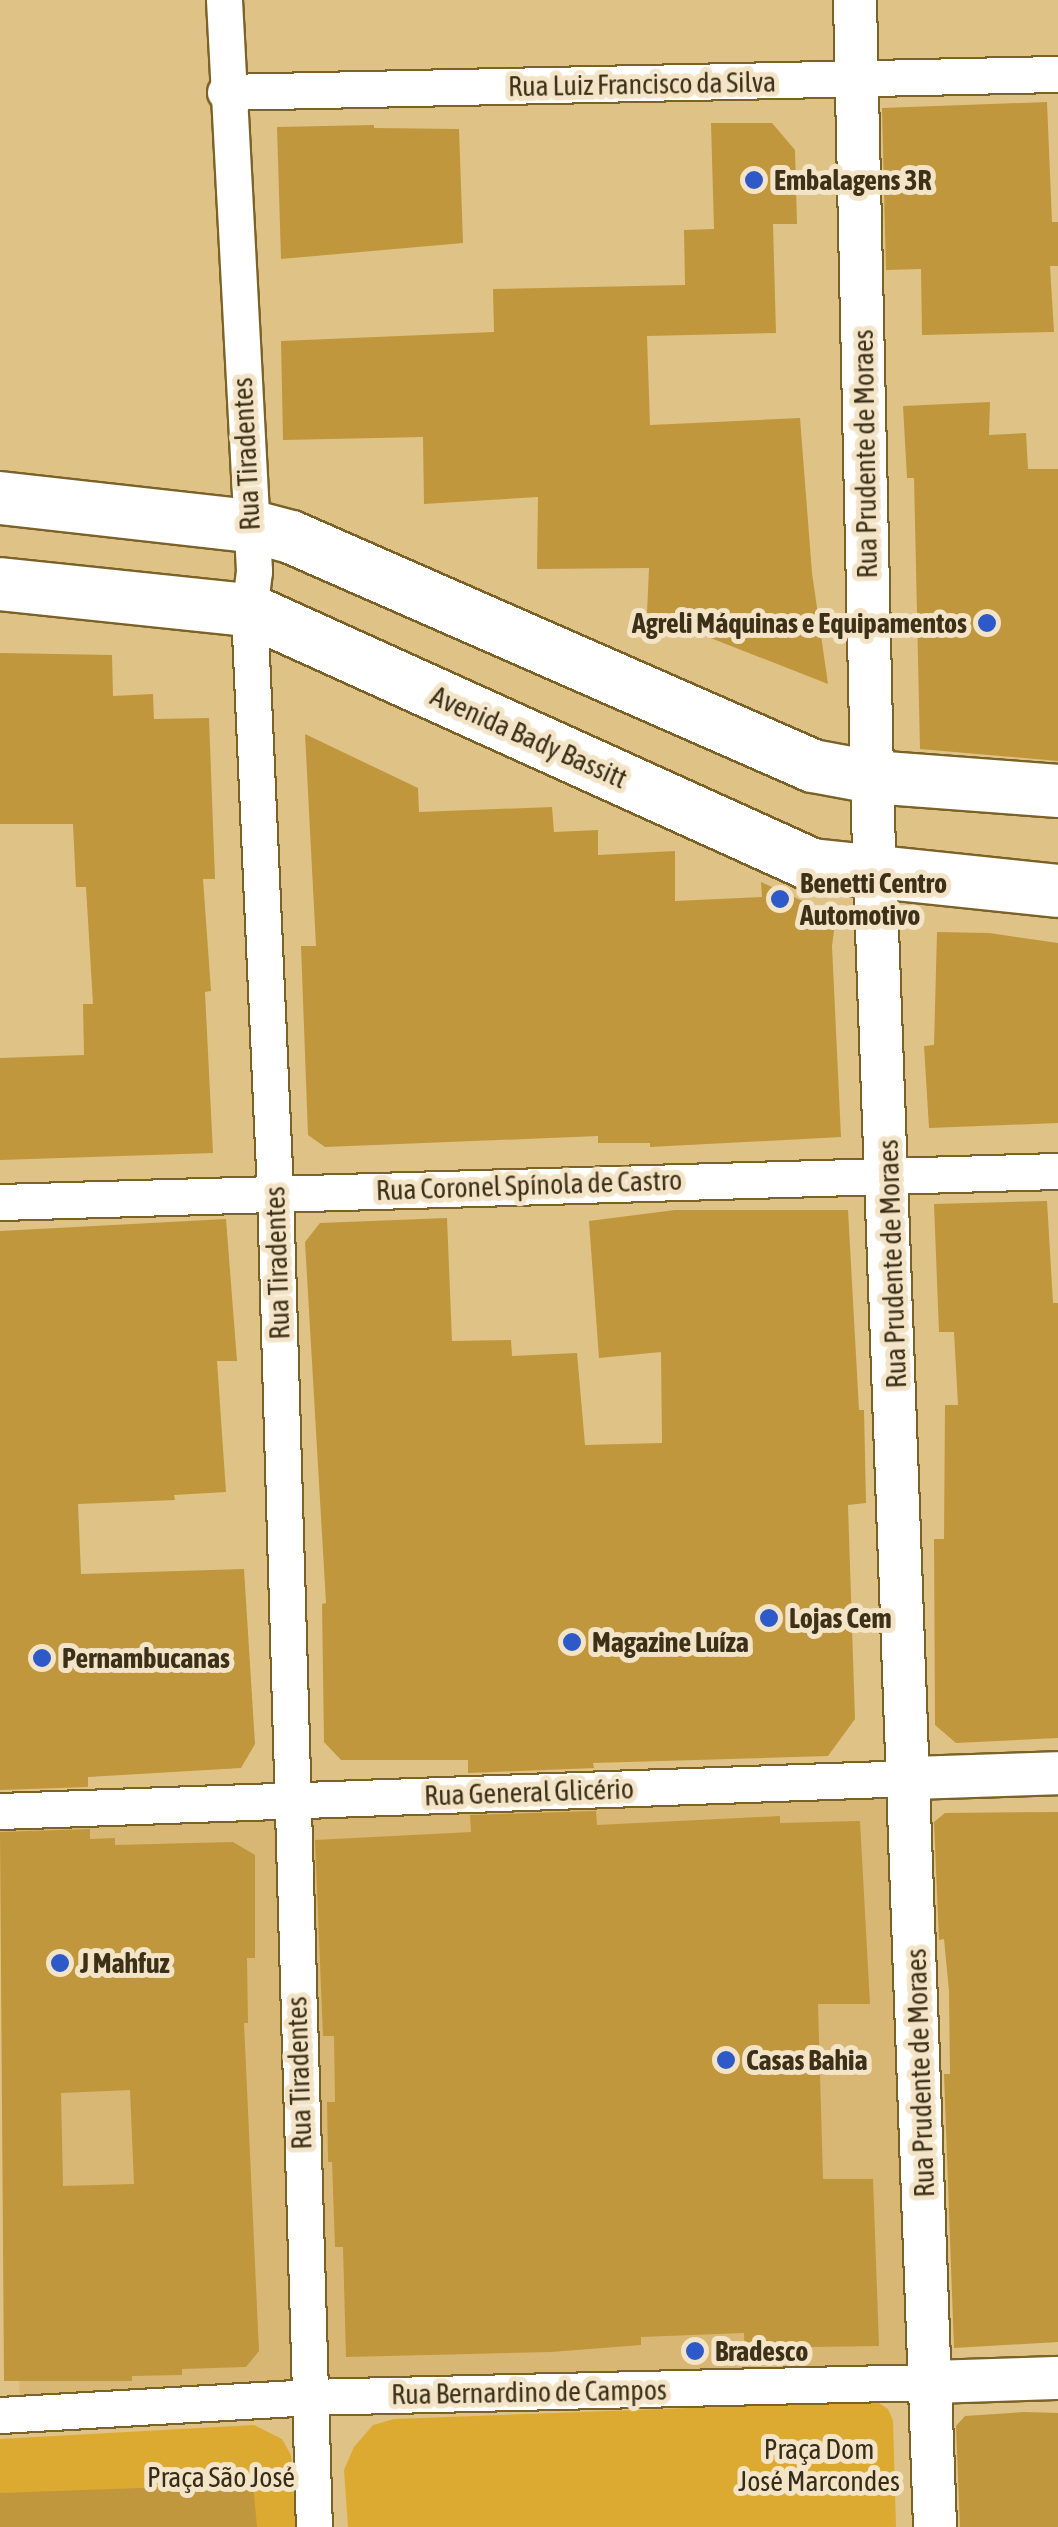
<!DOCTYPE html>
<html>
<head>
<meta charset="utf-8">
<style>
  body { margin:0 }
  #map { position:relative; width:1058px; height:2527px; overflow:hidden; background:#dfc286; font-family:"Asap Condensed",sans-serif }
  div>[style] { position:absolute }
  .built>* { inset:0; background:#d8b774; transform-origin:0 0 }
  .green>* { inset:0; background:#dcaa31 }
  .building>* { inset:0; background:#c0973c }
  .roads { filter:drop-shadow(2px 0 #7c6227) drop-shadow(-2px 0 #7c6227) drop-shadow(0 2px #7c6227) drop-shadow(0 -2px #7c6227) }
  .minor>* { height:35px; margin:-17.5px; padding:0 17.5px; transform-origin:17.5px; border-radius:17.5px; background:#fff }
  .tertiary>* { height:42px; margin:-21px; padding:0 21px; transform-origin:21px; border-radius:21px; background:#fff }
  .primary>* { height:52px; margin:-26px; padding:0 26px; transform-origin:26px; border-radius:26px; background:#fff }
  .dots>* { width:28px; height:28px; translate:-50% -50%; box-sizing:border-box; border:5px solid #f3e4c7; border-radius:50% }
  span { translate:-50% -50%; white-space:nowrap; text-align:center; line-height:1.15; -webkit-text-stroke:10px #f3e4c7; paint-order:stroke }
  .street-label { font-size:28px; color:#3c3018 }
  .poi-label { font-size:28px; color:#3c3018; font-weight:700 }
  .left { translate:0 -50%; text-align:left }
  .right { translate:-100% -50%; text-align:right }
  .park-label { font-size:28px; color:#362c18 }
</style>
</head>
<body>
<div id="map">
  <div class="built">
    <div style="left:906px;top:1787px;width:580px;height:907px;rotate:88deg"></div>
  </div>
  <div class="green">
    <div style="clip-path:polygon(876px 2401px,888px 2409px,893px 2421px,896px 2527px,348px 2527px,344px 2470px,354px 2447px,373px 2425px,394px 2419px)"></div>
    <div style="clip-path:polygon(254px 2425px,282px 2439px,291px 2455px,296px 2527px,0 2527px,0 2439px)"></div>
  </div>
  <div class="building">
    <div style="clip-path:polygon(1047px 102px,1052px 222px,1058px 222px,1058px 266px,1050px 266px,1054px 332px,922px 335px,921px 269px,886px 270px,882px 108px)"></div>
    <div style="clip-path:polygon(711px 123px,772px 123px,795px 150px,797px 224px,773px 224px,776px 333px,647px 336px,650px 425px,800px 418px,812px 573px,828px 684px,647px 613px,649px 568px,537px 569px,538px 497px,424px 504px,423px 437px,283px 440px,281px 341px,494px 332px,493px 289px,685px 285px,684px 230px,714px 229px)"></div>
    <div style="clip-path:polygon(374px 125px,374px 128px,459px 129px,463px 243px,281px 259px,277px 127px)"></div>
    <div style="clip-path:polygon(990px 402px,989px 435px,1026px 433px,1028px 469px,1058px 469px,1058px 761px,920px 749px,914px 478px,907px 478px,903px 406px)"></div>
    <div style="clip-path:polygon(0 653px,112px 655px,113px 696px,153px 694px,154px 719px,209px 718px,215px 879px,203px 879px,211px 991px,205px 992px,213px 1153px,0 1160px,0 1058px,84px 1055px,83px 1004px,93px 1004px,86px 887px,76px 887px,73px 824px,0 824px)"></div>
    <div style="clip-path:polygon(305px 734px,418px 788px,419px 812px,552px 807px,554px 832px,598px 830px,598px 855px,675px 851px,675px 901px,762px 897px,761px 882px,836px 916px,832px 946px,841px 1137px,650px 1147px,650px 1143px,598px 1143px,598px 1136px,325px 1147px,308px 1135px,301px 946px,316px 946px)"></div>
    <div style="clip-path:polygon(937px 932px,989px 933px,1058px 943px,1058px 1123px,929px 1128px,924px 1046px,934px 1045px)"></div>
    <div style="clip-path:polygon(1047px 1201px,1053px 1303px,1058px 1303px,1058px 1738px,956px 1743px,935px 1725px,934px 1539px,944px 1539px,945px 1405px,958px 1405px,954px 1332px,939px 1332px,934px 1204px)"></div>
    <div style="clip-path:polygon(675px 1210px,848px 1210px,859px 1410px,864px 1410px,866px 1503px,848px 1505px,855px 1719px,828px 1756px,593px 1763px,594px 1768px,468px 1773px,468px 1760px,341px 1760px,324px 1742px,322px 1604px,326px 1603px,305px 1242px,320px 1223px,447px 1218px,452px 1341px,511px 1340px,512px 1356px,577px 1353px,585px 1445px,662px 1443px,661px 1352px,599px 1358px,589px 1221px)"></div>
    <div style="clip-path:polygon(226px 1219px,237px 1361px,217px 1361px,226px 1492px,174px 1495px,175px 1500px,78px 1504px,81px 1574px,244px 1569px,255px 1744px,241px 1768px,88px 1777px,88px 1787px,0 1790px,0 1231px)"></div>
    <div style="clip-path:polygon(596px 1811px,597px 1825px,780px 1816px,780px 1823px,860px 1821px,870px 2004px,818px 2004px,823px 2179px,873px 2179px,879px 2346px,807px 2347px,807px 2362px,745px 2364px,744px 2333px,641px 2337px,641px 2345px,551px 2352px,346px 2357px,343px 2247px,335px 2247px,332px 2162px,328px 2162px,327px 2102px,335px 2102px,334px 2036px,323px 2036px,315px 1840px,471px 1832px,470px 1815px)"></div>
    <div style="clip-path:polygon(1058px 1812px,1058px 2342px,954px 2348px,944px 2074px,950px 2074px,949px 1991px,944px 1939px,939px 1940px,934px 1822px,945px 1813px)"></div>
    <div style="clip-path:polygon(evenodd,90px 1829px,90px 1839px,115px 1838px,115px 1845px,233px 1842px,255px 1855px,255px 1958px,247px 1958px,248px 2023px,244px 2023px,259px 2351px,246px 2367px,182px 2369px,182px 2375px,132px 2376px,132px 2381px,4px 2381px,0 1832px,90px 1829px,130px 2090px,134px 2184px,63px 2186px,61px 2093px,130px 2090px)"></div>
    <div style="clip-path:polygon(1025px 2412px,1058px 2413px,1058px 2527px,960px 2527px,956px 2426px,965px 2416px)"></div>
    <div style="clip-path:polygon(253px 2484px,257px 2527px,0 2527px,0 2493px)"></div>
  </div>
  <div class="roads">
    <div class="minor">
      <div style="left:224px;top:0;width:572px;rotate:86.99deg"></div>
      <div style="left:254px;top:571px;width:39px;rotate:97deg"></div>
      <div style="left:249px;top:610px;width:583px;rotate:87.44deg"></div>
      <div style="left:275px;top:1192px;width:1336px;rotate:88.33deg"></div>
      <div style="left:225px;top:92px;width:833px;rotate:-1.24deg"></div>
      <div style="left:0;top:1202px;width:1058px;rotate:-1.68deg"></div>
      <div style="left:0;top:1811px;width:912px;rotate:-2.07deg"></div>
      <div style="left:0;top:2415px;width:309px;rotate:-3.3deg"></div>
      <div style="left:308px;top:2397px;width:622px;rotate:-1.38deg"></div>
    </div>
    <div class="tertiary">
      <div style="left:855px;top:0;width:819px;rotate:88.74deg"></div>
      <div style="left:873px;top:819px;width:1709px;rotate:87.92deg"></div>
      <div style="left:911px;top:1778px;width:147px;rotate:-1.9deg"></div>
      <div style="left:930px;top:2382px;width:128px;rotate:-1.8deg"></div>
    </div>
    <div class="primary">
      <div style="left:0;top:498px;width:252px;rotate:6.4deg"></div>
      <div style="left:250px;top:526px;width:42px;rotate:15deg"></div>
      <div style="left:291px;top:537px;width:570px;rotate:23.69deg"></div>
      <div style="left:813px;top:766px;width:60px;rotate:10.6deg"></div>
      <div style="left:872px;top:777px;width:187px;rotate:4.3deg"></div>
      <div style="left:0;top:584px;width:250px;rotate:6deg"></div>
      <div style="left:249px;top:610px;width:618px;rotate:24.37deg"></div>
      <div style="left:812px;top:865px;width:247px;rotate:6deg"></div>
    </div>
  </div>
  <div class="dots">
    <div style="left:754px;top:180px;background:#2e5ac9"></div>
    <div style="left:987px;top:623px;background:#2e5ac9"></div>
    <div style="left:780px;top:899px;background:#2e5ac9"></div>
    <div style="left:769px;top:1618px;background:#2e5ac9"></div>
    <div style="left:572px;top:1642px;background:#2e5ac9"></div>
    <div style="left:42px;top:1658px;background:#2e5ac9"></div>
    <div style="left:60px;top:1963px;background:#2e5ac9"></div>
    <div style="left:726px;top:2060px;background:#2e5ac9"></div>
    <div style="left:695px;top:2351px;background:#2e5ac9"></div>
  </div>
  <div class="street-label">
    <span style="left:642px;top:84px;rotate:-1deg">Rua Luiz Francisco da Silva</span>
    <span style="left:246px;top:454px;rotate:-93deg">Rua Tiradentes</span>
    <span style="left:865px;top:454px;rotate:-91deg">Rua Prudente de Moraes</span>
    <span style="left:529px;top:737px;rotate:24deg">Avenida Bady Bassitt</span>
    <span style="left:529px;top:1185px;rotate:-2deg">Rua Coronel Spínola de Castro</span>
    <span style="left:277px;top:1263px;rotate:-92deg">Rua Tiradentes</span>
    <span style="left:892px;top:1264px;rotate:-92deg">Rua Prudente de Moraes</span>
    <span style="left:529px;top:1792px;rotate:-2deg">Rua General Glicério</span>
    <span style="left:299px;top:2073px;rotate:-92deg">Rua Tiradentes</span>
    <span style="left:920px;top:2073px;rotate:-92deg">Rua Prudente de Moraes</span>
    <span style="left:529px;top:2392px;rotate:-1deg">Rua Bernardino de Campos</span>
  </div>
  <div class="poi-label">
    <span class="left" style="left:774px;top:180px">Embalagens 3R</span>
    <span class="right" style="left:967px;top:623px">Agreli Máquinas e Equipamentos</span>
    <span class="left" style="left:800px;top:899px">Benetti Centro<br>Automotivo</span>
    <span class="left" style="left:789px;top:1618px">Lojas Cem</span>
    <span class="left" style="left:592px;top:1642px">Magazine Luíza</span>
    <span class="left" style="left:62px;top:1658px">Pernambucanas</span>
    <span class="left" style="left:80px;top:1963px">J Mahfuz</span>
    <span class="left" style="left:746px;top:2060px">Casas Bahia</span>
    <span class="left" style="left:715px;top:2351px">Bradesco</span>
  </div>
  <div class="park-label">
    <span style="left:819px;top:2465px">Praça Dom<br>José Marcondes</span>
    <span style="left:221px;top:2477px">Praça São José</span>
  </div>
</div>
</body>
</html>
